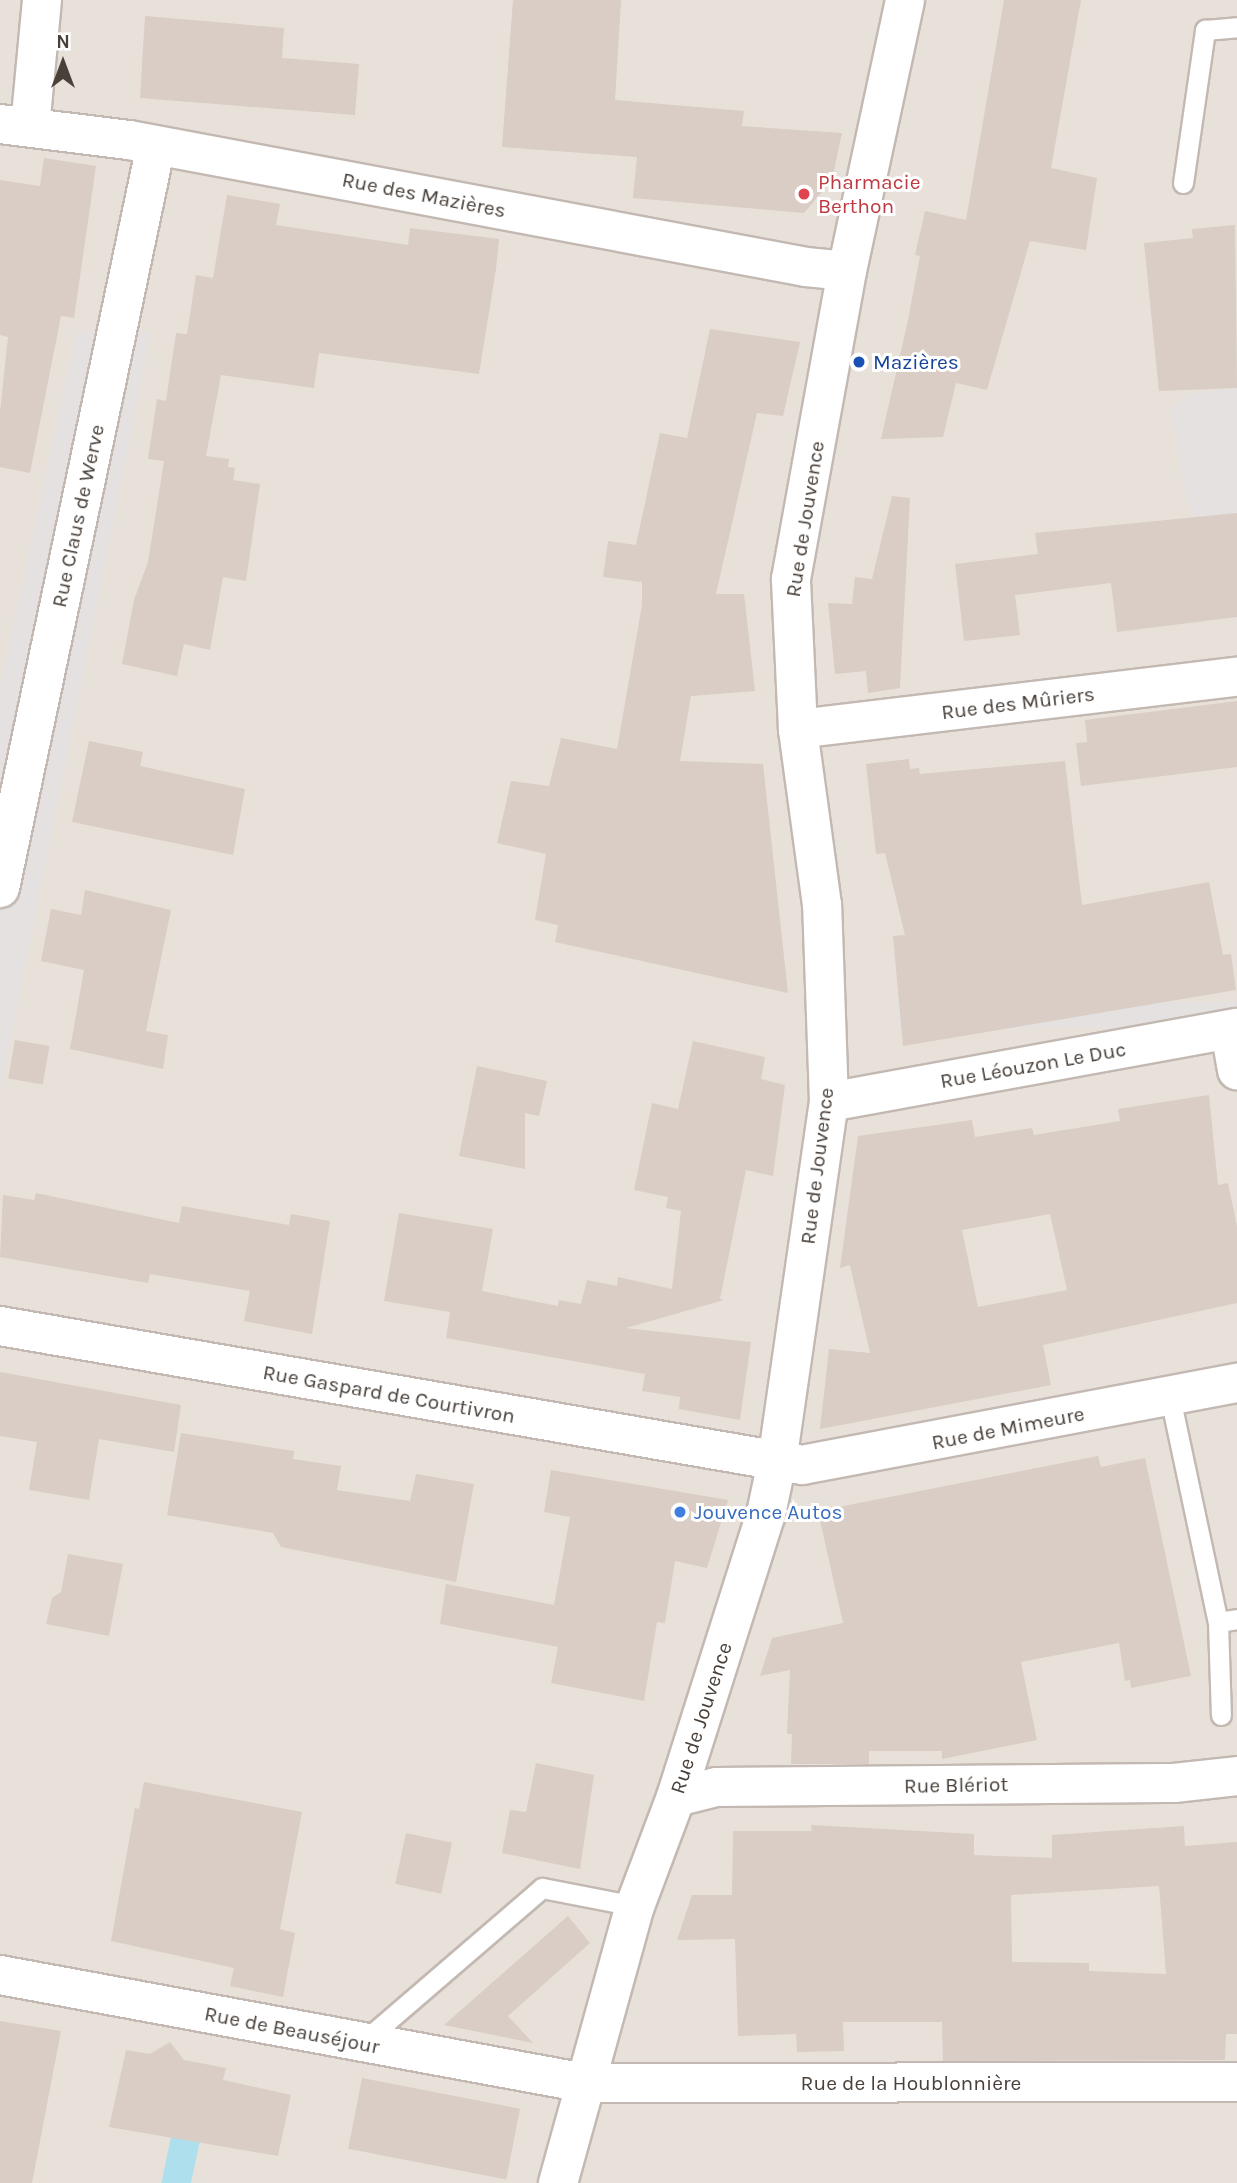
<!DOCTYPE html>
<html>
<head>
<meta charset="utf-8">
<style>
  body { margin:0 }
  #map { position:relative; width:1237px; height:2183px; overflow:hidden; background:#f5f0ec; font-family:Karla,sans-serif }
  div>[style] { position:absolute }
  .residential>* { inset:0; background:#e8e1da; transform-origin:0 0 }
  .parking>* { inset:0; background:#e4e1e0; transform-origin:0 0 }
  .water>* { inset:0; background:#addfed; transform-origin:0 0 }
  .building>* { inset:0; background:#d9cdc5; transform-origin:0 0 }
  .roads { filter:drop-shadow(2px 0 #c3b9b2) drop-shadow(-2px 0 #c3b9b2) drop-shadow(0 2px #c3b9b2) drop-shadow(0 -2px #c3b9b2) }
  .service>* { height:19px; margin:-9.5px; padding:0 9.5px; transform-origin:9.5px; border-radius:9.5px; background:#fff }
  .minor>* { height:38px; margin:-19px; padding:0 19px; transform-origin:19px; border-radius:19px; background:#fff }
  .tertiary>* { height:38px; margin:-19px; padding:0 19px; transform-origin:19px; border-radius:19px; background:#fff }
  .dots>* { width:19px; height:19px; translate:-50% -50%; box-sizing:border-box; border:4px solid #fff; border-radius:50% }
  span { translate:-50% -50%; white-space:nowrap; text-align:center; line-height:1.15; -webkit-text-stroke:6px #fff; paint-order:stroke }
  .health-label { font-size:21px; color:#be3a42 }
  .left { translate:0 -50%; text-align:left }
  .street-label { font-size:21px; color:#49403a }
  .transit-label { font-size:21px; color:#164399 }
  .shop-label { font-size:21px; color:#366cbe }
  .north { position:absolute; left:28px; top:28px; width:70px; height:70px; -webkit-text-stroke:5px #fff; paint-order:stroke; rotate:0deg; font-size:19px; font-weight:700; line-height:28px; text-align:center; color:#49403a }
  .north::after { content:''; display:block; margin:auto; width:24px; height:32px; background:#49403a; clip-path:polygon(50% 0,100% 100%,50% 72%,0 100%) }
</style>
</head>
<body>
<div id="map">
  <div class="residential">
    <div style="left:0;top:0;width:1237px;height:2183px"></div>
  </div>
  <div class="parking">
    <div style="clip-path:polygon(118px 326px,151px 332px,0 1092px,0 687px,76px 333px)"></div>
    <div style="clip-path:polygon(1237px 388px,1237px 513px,1194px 517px,1186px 498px,1170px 409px,1190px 393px)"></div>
    <div style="left:1237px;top:1002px;width:26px;height:340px;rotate:90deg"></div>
  </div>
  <div class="water">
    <div style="left:173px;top:2128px;width:29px;height:56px;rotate:12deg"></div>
  </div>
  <div class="building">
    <div style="clip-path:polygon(513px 0,621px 0,615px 100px,744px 111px,742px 126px,842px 133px,832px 180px,804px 213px,633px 198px,637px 157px,502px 147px)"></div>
    <div style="clip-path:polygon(1004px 0,1081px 0,1051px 168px,1097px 178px,1086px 250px,1030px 241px,987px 390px,956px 383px,943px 437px,881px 439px,908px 320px,920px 256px,915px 255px,925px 211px,966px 220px)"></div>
    <div style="clip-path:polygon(145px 16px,284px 28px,282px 58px,359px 64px,355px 115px,140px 98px)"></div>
    <div style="clip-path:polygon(44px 158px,96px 166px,74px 318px,61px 316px,30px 473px,0 467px,0 412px,8px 337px,0 335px,0 180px,40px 186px)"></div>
    <div style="clip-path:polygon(227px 195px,280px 204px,276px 225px,408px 245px,410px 228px,499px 239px,496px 269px,479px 374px,319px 353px,314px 388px,221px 375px,206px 456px,229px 459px,228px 467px,235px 468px,233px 480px,260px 484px,246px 581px,223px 577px,210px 650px,184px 644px,177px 676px,122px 664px,134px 600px,148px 562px,164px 461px,148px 459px,157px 399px,166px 401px,176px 333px,187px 334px,196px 275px,213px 278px)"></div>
    <div style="clip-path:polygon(1235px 225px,1237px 388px,1159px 391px,1144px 243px,1193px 238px,1192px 229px)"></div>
    <div style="clip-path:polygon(710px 329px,800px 342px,783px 416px,757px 413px,716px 594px,744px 594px,755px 691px,691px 696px,680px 761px,763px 764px,788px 993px,555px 942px,558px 925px,535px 920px,546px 854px,497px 843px,511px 781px,549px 786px,561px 738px,617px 749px,642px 605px,642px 582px,603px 577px,608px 541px,636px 545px,660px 433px,687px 438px)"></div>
    <div style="clip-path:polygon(892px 496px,910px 498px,900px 688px,868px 693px,866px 671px,835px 674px,828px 603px,852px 604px,855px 577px,872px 579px)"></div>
    <div style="clip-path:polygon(1237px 513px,1237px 617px,1117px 632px,1111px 583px,1015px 595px,1020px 635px,964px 641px,955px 564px,1038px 554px,1035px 533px)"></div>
    <div style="clip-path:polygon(1237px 701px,1237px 767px,1081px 786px,1076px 743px,1087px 742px,1085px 720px)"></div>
    <div style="clip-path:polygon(89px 741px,143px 752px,140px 766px,245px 789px,233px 855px,72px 822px)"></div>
    <div style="clip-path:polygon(909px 759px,910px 769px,919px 768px,920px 774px,1065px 761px,1082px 905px,1209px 882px,1223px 955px,1231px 954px,1236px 990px,903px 1046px,893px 936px,905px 935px,885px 853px,876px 854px,866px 764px)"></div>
    <div style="clip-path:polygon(85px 890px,171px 910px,146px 1031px,168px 1035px,163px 1069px,70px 1049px,84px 970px,41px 961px,51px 909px,81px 915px)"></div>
    <div style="left:15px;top:1040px;width:35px;height:39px;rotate:10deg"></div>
    <div style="clip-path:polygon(693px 1041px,765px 1057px,761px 1079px,785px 1085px,773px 1176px,746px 1170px,720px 1299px,724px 1300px,626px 1328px,751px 1342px,740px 1420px,679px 1409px,680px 1397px,642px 1391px,645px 1374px,446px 1338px,450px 1312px,384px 1301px,399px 1213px,493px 1229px,482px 1291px,558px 1306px,559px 1300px,581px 1304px,587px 1280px,617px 1286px,618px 1277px,672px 1289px,681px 1211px,666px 1208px,668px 1197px,634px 1190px,652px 1103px,678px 1109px)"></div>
    <div style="clip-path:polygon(477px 1066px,547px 1081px,539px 1116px,525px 1113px,525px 1169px,459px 1156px)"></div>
    <div style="clip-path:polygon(evenodd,1209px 1095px,1218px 1185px,1228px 1183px,1237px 1226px,1237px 1303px,1043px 1345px,1051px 1385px,820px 1429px,829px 1349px,870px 1353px,850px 1265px,840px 1268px,858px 1136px,972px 1120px,975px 1137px,1032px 1128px,1034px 1135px,1120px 1121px,1118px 1109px,1209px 1095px,1050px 1214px,1067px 1290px,978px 1307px,962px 1230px,1050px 1214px)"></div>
    <div style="clip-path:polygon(36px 1193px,179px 1223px,182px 1206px,289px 1225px,291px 1214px,330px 1221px,312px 1334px,244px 1321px,250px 1291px,150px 1274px,148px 1283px,0 1257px,3px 1195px,34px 1200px)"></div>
    <div style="clip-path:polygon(0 1372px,181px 1405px,174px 1452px,99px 1439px,89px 1500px,29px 1490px,37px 1442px,0 1436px)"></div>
    <div style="clip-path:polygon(181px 1433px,294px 1451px,293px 1459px,341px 1466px,337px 1490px,410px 1501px,416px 1474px,474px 1484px,456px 1582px,281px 1547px,273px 1533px,167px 1515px)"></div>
    <div style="clip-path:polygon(1098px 1456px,1101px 1467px,1145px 1458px,1191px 1676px,1131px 1688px,1130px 1680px,1125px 1681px,1119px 1643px,1021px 1662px,1037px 1740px,942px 1759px,942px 1751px,869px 1751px,869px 1764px,791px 1764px,792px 1734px,787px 1734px,790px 1670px,760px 1676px,772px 1638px,843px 1623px,818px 1511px)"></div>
    <div style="clip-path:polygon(551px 1470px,728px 1500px,707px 1568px,675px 1561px,665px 1623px,657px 1622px,644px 1701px,551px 1683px,558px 1647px,440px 1624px,446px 1584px,554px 1605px,570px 1517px,544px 1512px)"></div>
    <div style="clip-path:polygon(68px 1554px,123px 1564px,109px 1636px,46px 1624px,52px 1598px,61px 1592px)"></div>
    <div style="clip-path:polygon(536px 1763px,594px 1775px,580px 1869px,502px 1853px,510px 1810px,526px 1812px)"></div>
    <div style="clip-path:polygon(144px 1782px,302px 1812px,280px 1929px,295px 1933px,283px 1997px,230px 1986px,234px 1968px,111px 1941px,135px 1808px,139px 1809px)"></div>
    <div style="clip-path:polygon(evenodd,811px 1825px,974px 1834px,974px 1855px,1052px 1858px,1052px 1835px,1184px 1826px,1185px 1846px,1237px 1842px,1237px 2034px,1226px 2034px,1225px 2060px,943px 2061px,942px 2022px,843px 2022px,844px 2051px,797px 2052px,796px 2034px,738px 2036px,735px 1939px,677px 1940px,692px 1895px,732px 1895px,733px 1831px,812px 1831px,811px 1825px,1159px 1886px,1166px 1974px,1089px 1971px,1089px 1963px,1012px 1962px,1011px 1895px,1159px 1886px)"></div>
    <div style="left:406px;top:1833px;width:47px;height:52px;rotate:12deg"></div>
    <div style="clip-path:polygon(568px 1916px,590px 1943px,508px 2016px,533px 2043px,444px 2025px)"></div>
    <div style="clip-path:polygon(0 2021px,61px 2031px,32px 2183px,0 2183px)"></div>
    <div style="clip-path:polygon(170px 2042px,184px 2060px,226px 2068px,223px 2080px,291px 2095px,278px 2156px,109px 2127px,126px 2050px,150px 2054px)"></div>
    <div style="left:362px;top:2078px;width:161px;height:72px;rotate:11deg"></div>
  </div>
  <div class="roads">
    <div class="service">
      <div style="left:1183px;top:183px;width:155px;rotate:-81.8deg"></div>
      <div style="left:1205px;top:30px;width:32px;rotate:-5deg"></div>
      <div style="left:1170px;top:1397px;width:230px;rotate:78deg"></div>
      <div style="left:1218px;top:1622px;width:93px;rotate:88.2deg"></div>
      <div style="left:1218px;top:1622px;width:19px;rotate:-9deg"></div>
      <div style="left:363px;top:2042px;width:236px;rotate:-40.7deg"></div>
      <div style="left:542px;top:1888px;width:95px;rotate:11deg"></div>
    </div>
    <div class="minor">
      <div style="left:0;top:124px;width:130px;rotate:7.1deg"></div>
      <div style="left:129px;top:140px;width:689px;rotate:10.62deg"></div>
      <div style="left:806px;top:267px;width:41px;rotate:5.6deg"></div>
      <div style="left:30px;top:127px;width:128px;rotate:-84.6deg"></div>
      <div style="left:798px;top:729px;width:442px;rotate:-6.8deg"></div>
      <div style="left:0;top:888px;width:759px;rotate:-78.14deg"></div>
      <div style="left:1230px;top:1030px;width:41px;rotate:80.1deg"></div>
      <div style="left:829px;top:1102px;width:415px;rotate:-10.3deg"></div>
      <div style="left:0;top:1326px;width:814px;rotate:9.83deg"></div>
      <div style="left:802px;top:1465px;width:443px;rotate:-10.7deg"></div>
      <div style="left:676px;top:1797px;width:41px;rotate:-14deg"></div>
      <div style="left:716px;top:1787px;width:458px;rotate:-0.5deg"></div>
      <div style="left:1174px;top:1783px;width:63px;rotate:-6.3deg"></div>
      <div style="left:0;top:1975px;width:595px;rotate:10.46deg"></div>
      <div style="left:585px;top:2083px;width:652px;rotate:-0.09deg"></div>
    </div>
    <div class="tertiary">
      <div style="left:558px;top:2183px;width:288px;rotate:-74.5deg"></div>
      <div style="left:635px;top:1906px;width:116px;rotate:-69.4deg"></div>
      <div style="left:676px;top:1797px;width:297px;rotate:-72.4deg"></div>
      <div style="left:766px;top:1514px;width:53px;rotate:-78.1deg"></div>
      <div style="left:777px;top:1462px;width:364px;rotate:-81.8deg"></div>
      <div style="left:829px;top:1102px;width:197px;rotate:-92deg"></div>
      <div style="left:822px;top:905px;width:178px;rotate:-97.8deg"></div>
      <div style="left:798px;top:729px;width:150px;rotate:-92.7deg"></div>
      <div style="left:791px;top:579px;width:313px;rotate:-79.7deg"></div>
      <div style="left:847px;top:271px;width:277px;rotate:-77.9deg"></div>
    </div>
  </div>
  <div class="dots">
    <div style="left:804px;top:194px;background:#e0444e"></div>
    <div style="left:859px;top:362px;background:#1a4fb4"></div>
    <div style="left:680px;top:1512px;background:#3f7fe0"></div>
  </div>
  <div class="health-label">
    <span class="left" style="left:818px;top:194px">Pharmacie<br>Berthon</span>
  </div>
  <div class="street-label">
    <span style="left:424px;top:195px;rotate:11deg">Rue des Mazières</span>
    <span style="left:78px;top:516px;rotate:-78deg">Rue Claus de Werve</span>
    <span style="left:805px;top:519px;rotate:-81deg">Rue de Jouvence</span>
    <span style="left:1018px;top:703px;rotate:-7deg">Rue des Mûriers</span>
    <span style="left:1033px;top:1065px;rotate:-10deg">Rue Léouzon Le Duc</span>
    <span style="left:817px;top:1166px;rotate:-83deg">Rue de Jouvence</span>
    <span style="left:389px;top:1394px;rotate:10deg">Rue Gaspard de Courtivron</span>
    <span style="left:1008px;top:1428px;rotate:-11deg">Rue de Mimeure</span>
    <span style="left:701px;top:1718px;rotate:-72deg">Rue de Jouvence</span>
    <span style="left:956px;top:1785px;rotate:-1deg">Rue Blériot</span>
    <span style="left:292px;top:2030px;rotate:11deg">Rue de Beauséjour</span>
    <span style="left:911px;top:2083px">Rue de la Houblonnière</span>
  </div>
  <div class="transit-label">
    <span class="left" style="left:873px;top:362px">Mazières</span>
  </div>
  <div class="shop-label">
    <span class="left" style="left:694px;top:1512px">Jouvence Autos</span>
  </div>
  <div class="north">N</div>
</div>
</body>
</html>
